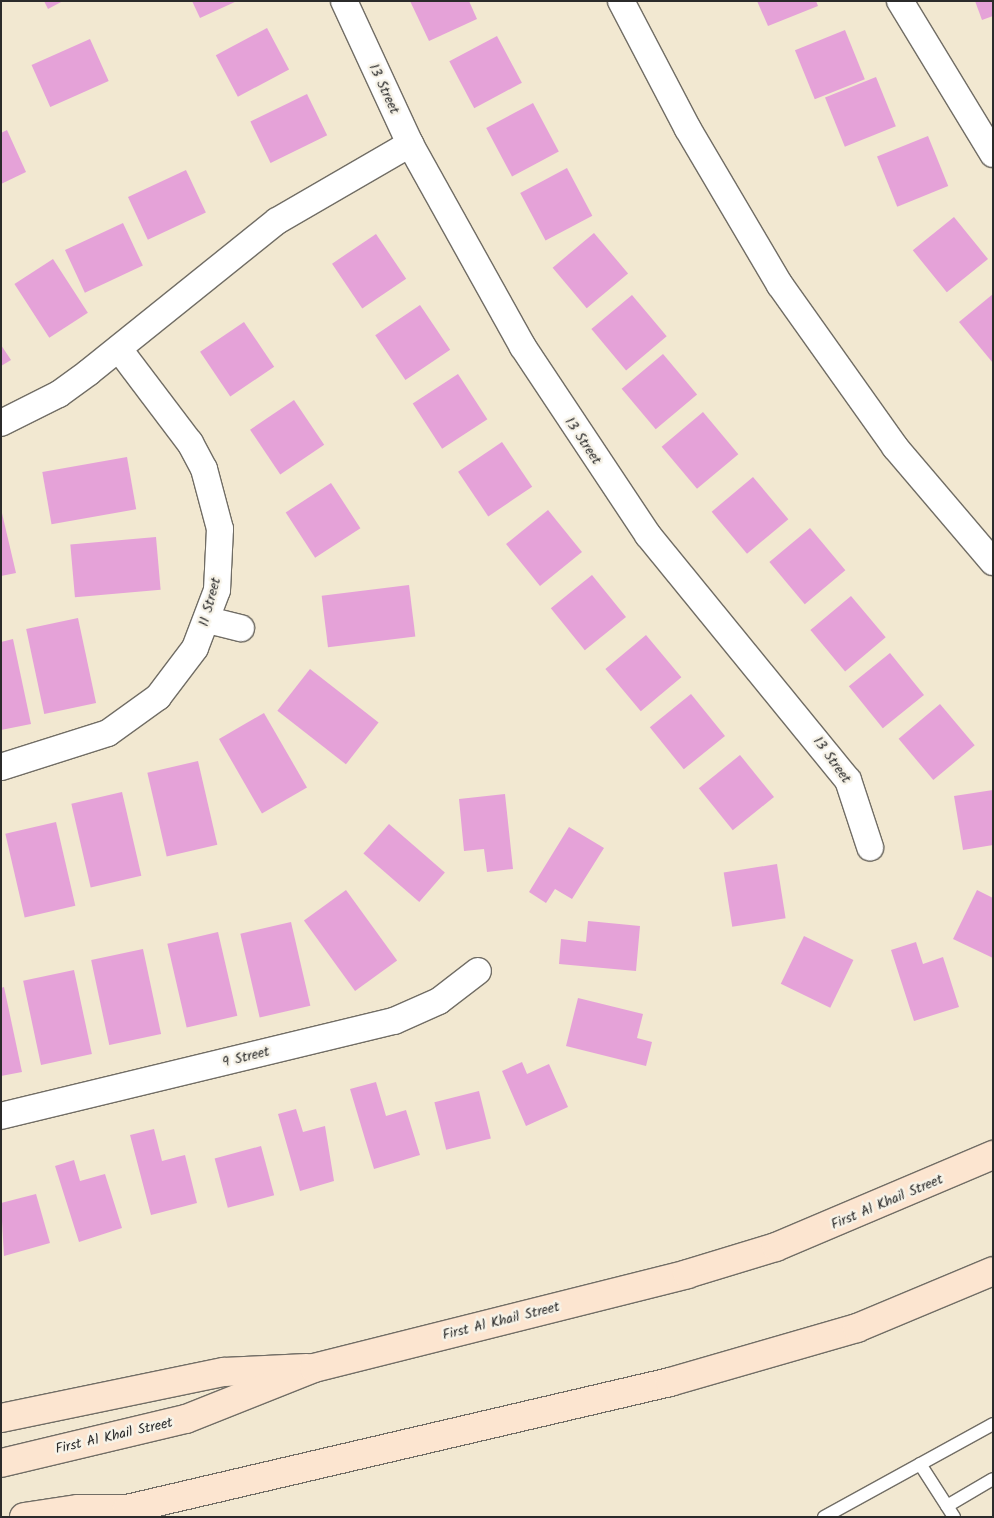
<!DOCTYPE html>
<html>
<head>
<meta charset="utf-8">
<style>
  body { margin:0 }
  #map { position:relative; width:994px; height:1518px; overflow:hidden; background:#f2e8d1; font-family:Kalam,sans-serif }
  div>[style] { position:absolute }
  .building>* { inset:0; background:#e5a2d8; transform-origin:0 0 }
  .roads { filter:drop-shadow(1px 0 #716d65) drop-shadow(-1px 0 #716d65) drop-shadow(0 1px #716d65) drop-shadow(0 -1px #716d65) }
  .service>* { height:12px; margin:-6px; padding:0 6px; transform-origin:6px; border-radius:6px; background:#fff }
  .minor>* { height:26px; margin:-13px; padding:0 13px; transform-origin:13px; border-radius:13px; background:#fff }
  .secondary>* { height:28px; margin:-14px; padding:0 14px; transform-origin:14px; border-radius:14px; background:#fce5d0 }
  span { translate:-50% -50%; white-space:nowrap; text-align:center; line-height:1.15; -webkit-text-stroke:5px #f7f3e8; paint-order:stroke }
  .street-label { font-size:14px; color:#2b2b2b }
  .frame { position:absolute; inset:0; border:2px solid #2b2b2b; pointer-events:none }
</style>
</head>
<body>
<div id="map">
  <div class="building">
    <div style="clip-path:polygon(44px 1px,63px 1px,48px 9px)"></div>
    <div style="clip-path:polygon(192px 1px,237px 1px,200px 18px)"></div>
    <div style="clip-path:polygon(410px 1px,469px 1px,477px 19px,429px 41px)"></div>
    <div style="clip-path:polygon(757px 1px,816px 1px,818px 6px,768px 26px)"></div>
    <div style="clip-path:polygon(975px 1px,993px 1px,993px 16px,982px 20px)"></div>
    <div style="left:267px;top:28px;width:47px;height:58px;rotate:62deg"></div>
    <div style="left:845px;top:30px;width:53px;height:54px;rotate:68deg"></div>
    <div style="left:497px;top:36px;width:53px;height:54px;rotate:62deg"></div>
    <div style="left:90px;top:39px;width:46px;height:64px;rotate:66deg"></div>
    <div style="left:876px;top:77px;width:53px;height:55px;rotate:68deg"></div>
    <div style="left:307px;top:94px;width:46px;height:63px;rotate:64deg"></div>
    <div style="left:533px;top:103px;width:55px;height:53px;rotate:62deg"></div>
    <div style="clip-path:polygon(7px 130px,26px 172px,1px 184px,1px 133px)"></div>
    <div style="left:928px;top:136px;width:54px;height:55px;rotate:68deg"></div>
    <div style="left:567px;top:168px;width:54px;height:53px;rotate:62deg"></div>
    <div style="left:186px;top:170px;width:47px;height:64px;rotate:65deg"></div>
    <div style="left:954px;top:217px;width:54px;height:53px;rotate:51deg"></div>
    <div style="left:123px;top:223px;width:47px;height:64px;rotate:65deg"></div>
    <div style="left:594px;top:233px;width:53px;height:54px;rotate:50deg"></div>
    <div style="left:376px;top:234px;width:54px;height:53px;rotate:56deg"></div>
    <div style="left:53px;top:259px;width:64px;height:46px;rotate:57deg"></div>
    <div style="clip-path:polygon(993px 294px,993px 363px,959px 322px)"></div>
    <div style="left:632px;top:295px;width:54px;height:53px;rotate:50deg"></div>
    <div style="left:420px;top:305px;width:54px;height:54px;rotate:56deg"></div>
    <div style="left:244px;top:322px;width:54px;height:53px;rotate:56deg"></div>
    <div style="clip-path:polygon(1px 345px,11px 360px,1px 366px)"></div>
    <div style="left:663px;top:354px;width:53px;height:54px;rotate:50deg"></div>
    <div style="left:458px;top:374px;width:54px;height:54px;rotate:57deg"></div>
    <div style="left:294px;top:400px;width:54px;height:53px;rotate:56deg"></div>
    <div style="left:703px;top:412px;width:55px;height:54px;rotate:50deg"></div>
    <div style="left:502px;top:442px;width:54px;height:53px;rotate:56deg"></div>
    <div style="left:127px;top:457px;width:53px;height:86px;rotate:80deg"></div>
    <div style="left:753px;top:477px;width:55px;height:54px;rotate:50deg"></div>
    <div style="left:331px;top:483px;width:54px;height:54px;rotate:57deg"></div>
    <div style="clip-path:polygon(1px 509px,16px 573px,1px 576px)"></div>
    <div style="left:548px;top:510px;width:54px;height:54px;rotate:51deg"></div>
    <div style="left:810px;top:528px;width:55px;height:53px;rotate:50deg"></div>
    <div style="left:156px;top:537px;width:53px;height:86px;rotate:85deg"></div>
    <div style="left:592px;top:575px;width:54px;height:53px;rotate:51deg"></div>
    <div style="left:409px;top:585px;width:52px;height:88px;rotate:83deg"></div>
    <div style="left:851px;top:596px;width:54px;height:53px;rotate:50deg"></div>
    <div style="left:78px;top:618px;width:87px;height:53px;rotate:78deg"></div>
    <div style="left:646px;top:635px;width:55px;height:53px;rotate:50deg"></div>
    <div style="clip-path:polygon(13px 639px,31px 724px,1px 730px,1px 642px)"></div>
    <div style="left:890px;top:653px;width:54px;height:53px;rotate:51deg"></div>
    <div style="left:310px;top:669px;width:87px;height:53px;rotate:38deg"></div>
    <div style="left:691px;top:694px;width:54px;height:53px;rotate:51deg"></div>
    <div style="left:940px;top:704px;width:54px;height:54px;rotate:50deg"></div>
    <div style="left:264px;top:713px;width:86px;height:52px;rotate:60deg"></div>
    <div style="left:740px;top:755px;width:54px;height:53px;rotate:51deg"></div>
    <div style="left:198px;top:761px;width:86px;height:52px;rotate:77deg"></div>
    <div style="clip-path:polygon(993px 790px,993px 845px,963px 850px,954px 796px)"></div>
    <div style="left:122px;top:792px;width:86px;height:52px;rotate:77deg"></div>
    <div style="clip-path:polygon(505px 794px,513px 869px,487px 872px,484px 849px,464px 851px,459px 799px)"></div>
    <div style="left:56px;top:822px;width:86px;height:52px;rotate:77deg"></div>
    <div style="left:389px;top:824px;width:74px;height:39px;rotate:41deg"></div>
    <div style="clip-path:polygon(569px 827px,604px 848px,572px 899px,555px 889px,546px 903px,529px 892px)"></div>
    <div style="left:777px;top:864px;width:55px;height:54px;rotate:81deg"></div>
    <div style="left:346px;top:890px;width:87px;height:52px;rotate:54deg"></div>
    <div style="clip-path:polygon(977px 890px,993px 898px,993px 958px,953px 939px)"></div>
    <div style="clip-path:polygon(588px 921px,640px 926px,636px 971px,559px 964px,561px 939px,586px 942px)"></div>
    <div style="left:291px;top:922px;width:86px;height:52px;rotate:77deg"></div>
    <div style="left:218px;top:932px;width:86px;height:52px;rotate:77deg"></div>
    <div style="left:804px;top:936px;width:55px;height:53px;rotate:26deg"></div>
    <div style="clip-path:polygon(916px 942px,923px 964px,943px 957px,959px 1007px,914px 1021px,891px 950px)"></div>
    <div style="left:143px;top:949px;width:87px;height:53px;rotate:78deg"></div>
    <div style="left:74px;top:970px;width:86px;height:52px;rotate:78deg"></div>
    <div style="clip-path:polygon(4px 987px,22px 1072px,1px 1076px,1px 988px)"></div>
    <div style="clip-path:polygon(578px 998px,643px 1014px,637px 1038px,652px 1042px,646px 1066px,566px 1046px)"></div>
    <div style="clip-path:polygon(522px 1062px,527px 1074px,549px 1064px,568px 1107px,526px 1126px,502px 1071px)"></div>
    <div style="clip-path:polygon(376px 1082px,386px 1116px,406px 1110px,420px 1155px,374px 1169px,350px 1089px)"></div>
    <div style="left:479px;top:1091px;width:49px;height:46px;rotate:76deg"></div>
    <div style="clip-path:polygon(296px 1109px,303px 1132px,325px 1126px,334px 1181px,300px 1191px,278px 1114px)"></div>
    <div style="clip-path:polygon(154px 1129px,162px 1161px,185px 1155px,197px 1203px,151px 1215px,130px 1135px)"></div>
    <div style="left:261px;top:1146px;width:51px;height:48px;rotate:75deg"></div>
    <div style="clip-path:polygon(74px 1160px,80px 1181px,105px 1174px,122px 1228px,79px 1242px,55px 1166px)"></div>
    <div style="clip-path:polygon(36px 1194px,50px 1243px,4px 1256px,1px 1203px)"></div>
  </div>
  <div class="roads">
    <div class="service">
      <div style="left:920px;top:1464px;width:63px;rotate:57.3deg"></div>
      <div style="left:947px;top:1506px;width:53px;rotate:-30.4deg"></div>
      <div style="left:824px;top:1517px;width:193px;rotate:-28.8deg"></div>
    </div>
    <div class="minor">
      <div style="left:344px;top:1px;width:157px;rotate:65.2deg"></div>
      <div style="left:410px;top:144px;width:232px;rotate:60.9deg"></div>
      <div style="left:523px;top:347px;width:226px;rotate:56.4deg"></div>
      <div style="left:648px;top:535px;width:316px;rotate:50.8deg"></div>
      <div style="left:848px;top:780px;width:71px;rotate:71.8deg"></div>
      <div style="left:621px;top:1px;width:144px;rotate:62.4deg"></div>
      <div style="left:688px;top:129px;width:181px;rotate:59.5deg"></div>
      <div style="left:780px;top:285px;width:199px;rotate:54.6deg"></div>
      <div style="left:895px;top:447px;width:151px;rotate:49.6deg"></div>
      <div style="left:900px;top:1px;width:179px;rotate:58.7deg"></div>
      <div style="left:1px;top:423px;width:65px;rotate:-26.6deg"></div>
      <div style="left:59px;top:394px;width:37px;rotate:-36deg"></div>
      <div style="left:89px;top:372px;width:241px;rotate:-38.8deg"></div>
      <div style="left:277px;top:221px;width:154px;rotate:-30.1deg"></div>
      <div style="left:208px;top:620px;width:34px;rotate:14deg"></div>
      <div style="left:1px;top:767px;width:112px;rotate:-17.6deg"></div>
      <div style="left:108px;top:733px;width:62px;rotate:-35.8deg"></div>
      <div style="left:158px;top:697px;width:61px;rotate:-52.9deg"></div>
      <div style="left:195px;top:648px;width:62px;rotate:-69.2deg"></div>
      <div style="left:217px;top:590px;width:61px;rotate:-87.2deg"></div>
      <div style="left:220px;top:529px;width:62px;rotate:-104.9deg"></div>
      <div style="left:204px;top:469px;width:30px;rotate:-118deg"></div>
      <div style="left:190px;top:443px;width:118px;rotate:-127.1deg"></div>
      <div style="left:1px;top:1116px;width:404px;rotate:-13.6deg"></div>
      <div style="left:394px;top:1021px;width:49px;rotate:-24deg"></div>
      <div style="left:439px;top:1001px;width:49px;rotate:-37.6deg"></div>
    </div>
    <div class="secondary">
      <div style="left:1px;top:1418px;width:228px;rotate:-11.7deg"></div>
      <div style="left:224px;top:1372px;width:83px;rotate:-2.8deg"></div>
      <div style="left:1px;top:1463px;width:190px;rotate:-13.4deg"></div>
      <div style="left:186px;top:1419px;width:138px;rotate:-21.7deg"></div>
      <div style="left:314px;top:1368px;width:385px;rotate:-14.1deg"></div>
      <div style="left:687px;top:1274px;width:93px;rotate:-16.9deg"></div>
      <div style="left:776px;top:1247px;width:236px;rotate:-23deg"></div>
      <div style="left:24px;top:1517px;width:55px;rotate:-8.4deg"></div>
      <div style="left:78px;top:1509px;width:49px"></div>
      <div style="left:127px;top:1509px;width:558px;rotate:-13.16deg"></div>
      <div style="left:670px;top:1382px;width:195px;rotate:-16.1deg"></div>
      <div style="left:857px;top:1328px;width:147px;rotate:-22.7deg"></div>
    </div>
  </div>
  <div class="street-label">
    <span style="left:384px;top:89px;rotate:65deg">13 Street</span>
    <span style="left:583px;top:441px;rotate:56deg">13 Street</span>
    <span style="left:210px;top:602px;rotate:-75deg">11 Street</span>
    <span style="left:832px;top:760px;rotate:54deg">13 Street</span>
    <span style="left:246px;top:1057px;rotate:-14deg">9 Street</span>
    <span style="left:887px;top:1202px;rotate:-23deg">First Al Khail Street</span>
    <span style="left:501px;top:1321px;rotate:-14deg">First Al Khail Street</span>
    <span style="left:114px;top:1436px;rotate:-13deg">First Al Khail Street</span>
  </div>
  <div class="frame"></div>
</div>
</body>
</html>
